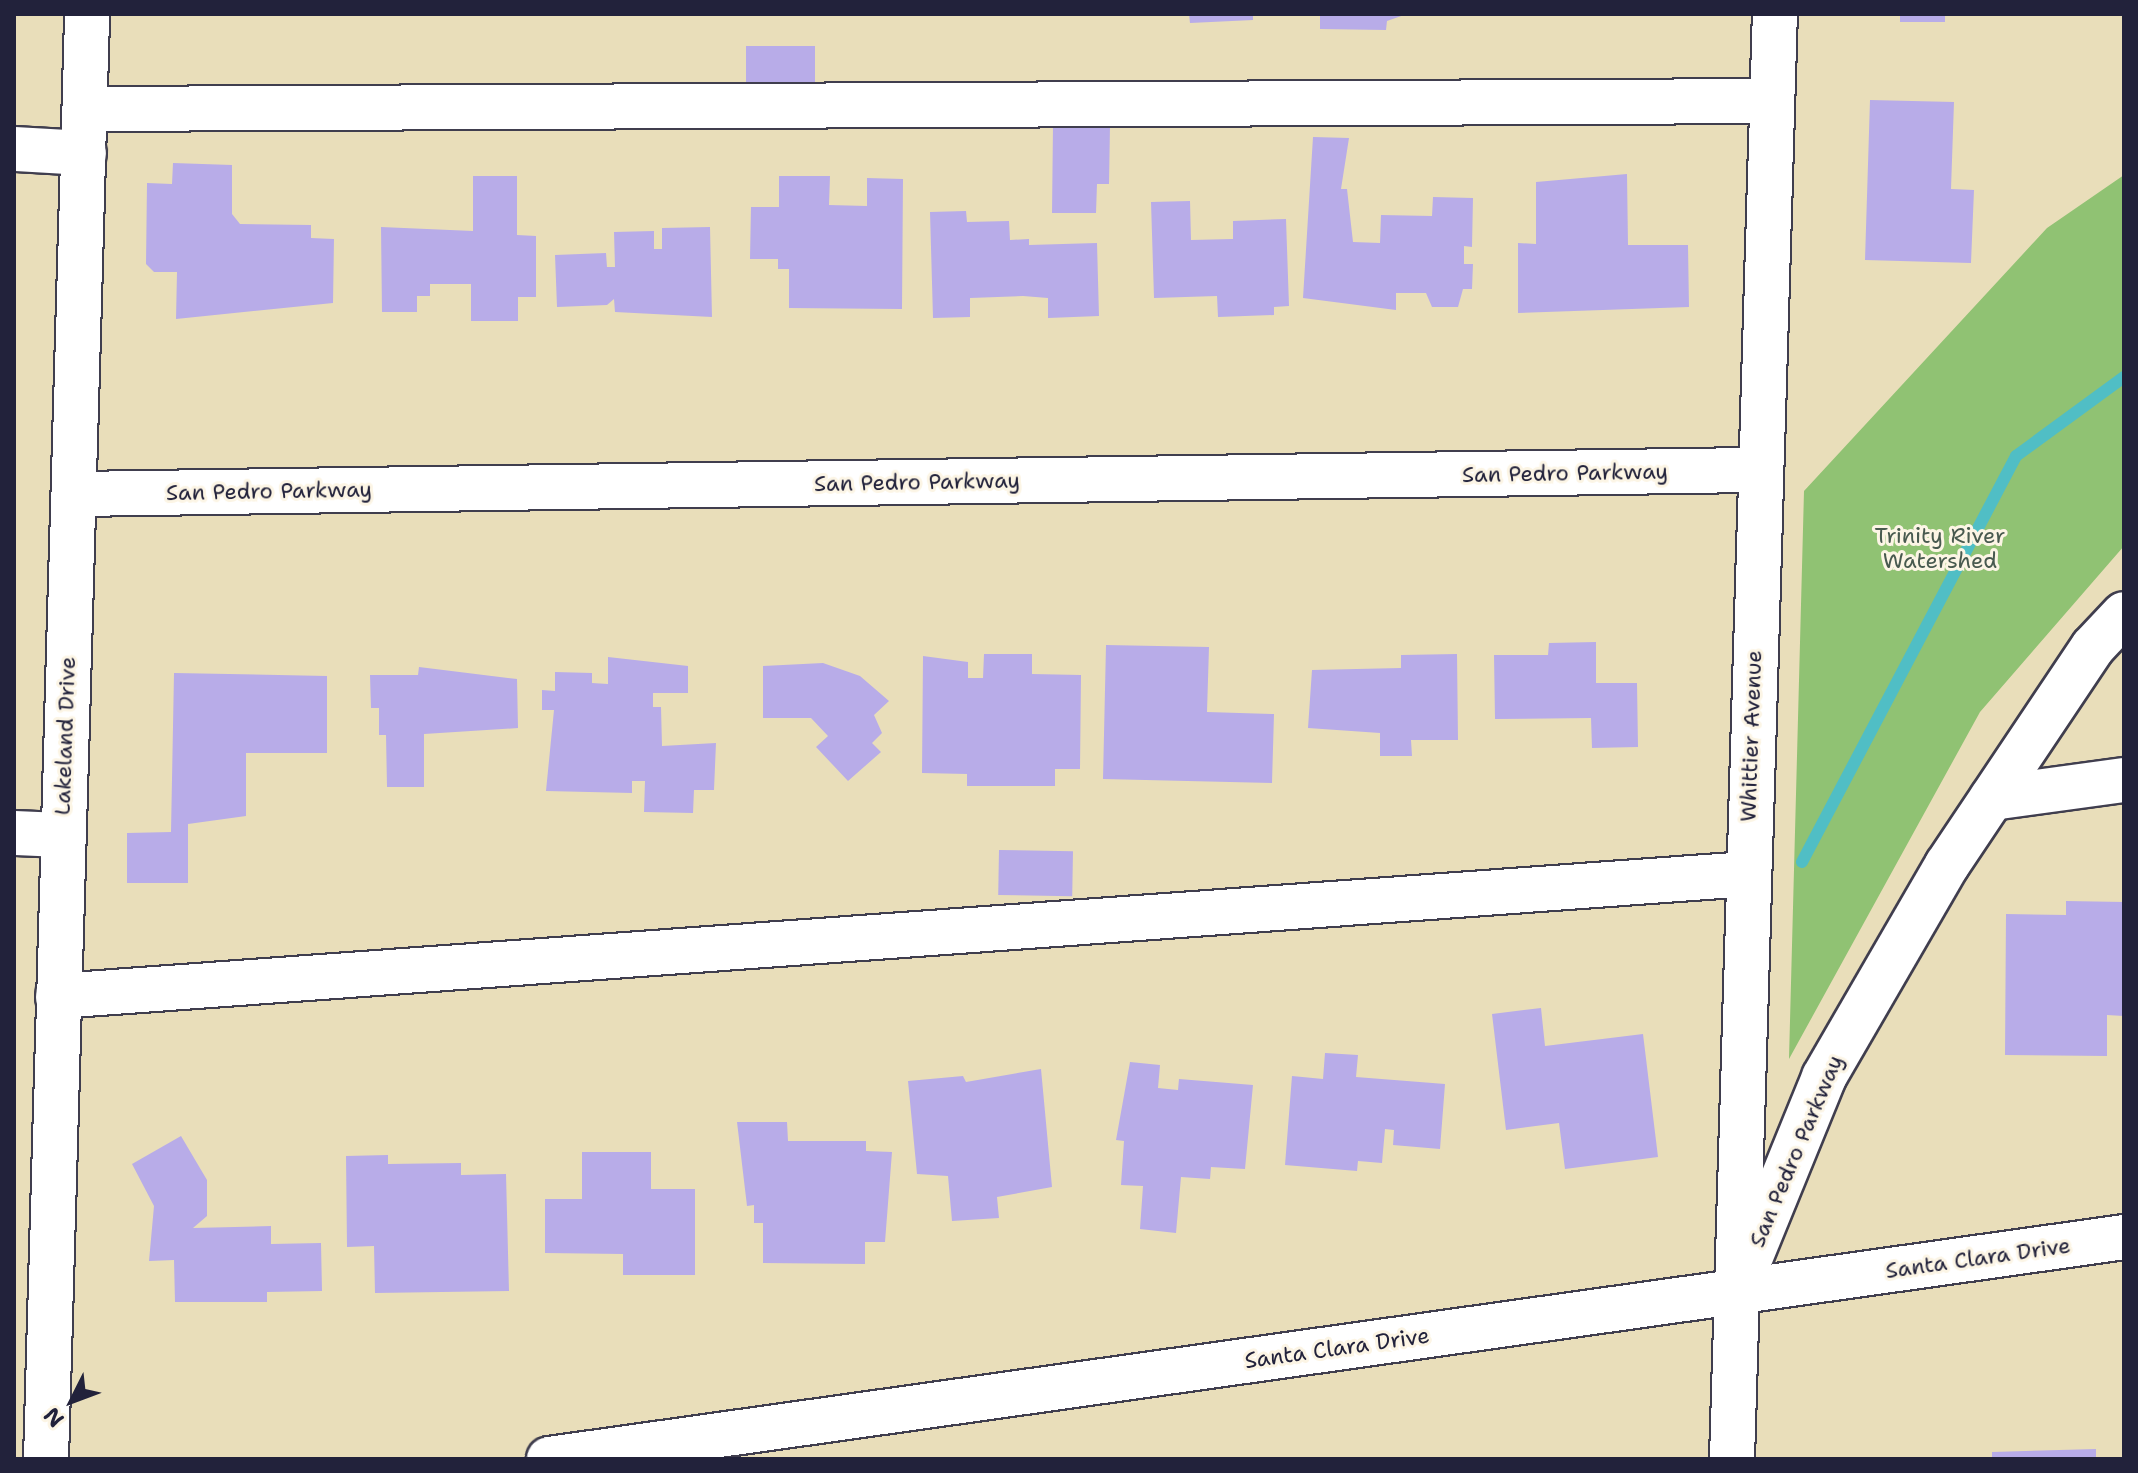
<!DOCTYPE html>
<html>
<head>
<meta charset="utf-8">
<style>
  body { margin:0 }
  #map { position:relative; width:2138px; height:1473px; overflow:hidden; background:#e9deba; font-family:"Shantell Sans",sans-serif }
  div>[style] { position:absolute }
  .green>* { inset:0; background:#90c273 }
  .stream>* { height:12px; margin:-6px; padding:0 6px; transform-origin:6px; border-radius:6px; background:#50bec5 }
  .building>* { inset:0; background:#b8ace8; transform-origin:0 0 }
  .roads { filter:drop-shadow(2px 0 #403e4e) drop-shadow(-2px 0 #403e4e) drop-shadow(0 2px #403e4e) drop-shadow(0 -2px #403e4e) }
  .minor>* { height:44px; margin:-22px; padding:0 22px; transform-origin:22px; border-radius:22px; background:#fff }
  span { translate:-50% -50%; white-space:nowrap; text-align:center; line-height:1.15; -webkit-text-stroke:6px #fcf5e5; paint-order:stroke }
  .street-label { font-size:22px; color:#22223b }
  .park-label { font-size:22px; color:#485a4f }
  .frame { position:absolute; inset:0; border:16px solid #22223b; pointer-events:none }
  .north { position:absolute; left:32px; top:1361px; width:80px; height:80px; -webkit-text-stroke:6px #fcf5e5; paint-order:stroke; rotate:228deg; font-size:22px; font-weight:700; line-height:32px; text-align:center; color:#22223b }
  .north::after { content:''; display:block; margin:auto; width:28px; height:36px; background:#22223b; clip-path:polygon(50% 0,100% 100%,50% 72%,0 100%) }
</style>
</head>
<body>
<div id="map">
  <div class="green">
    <div style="clip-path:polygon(2124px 175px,2124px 546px,1980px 712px,1789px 1059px,1804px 491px,2047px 228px)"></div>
  </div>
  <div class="stream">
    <div style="left:1802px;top:862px;width:459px;rotate:-62.2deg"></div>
    <div style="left:2016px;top:456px;width:134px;rotate:-36.2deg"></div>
  </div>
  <div class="building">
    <div style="clip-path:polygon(1189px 14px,1253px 14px,1253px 20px,1190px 23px)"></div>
    <div style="clip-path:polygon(1320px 14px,1407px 14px,1387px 21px,1386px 30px,1320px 29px)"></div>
    <div style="left:1900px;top:14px;width:45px;height:8px"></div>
    <div style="left:815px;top:46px;width:44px;height:69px;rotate:90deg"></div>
    <div style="clip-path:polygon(1870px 100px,1954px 102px,1951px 189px,1974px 190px,1971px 263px,1865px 260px)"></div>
    <div style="clip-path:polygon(1053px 125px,1110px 126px,1109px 184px,1097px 184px,1096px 213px,1052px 213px)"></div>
    <div style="clip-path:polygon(1313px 137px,1349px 138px,1341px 189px,1347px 189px,1353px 242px,1380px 243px,1381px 215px,1432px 216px,1433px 197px,1473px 198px,1472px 247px,1464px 246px,1464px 264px,1473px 264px,1472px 289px,1463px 289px,1458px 307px,1432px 307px,1426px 293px,1396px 293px,1396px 310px,1303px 298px)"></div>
    <div style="clip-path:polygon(173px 163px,232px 165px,232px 214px,240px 224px,311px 225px,311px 238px,334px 239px,333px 303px,176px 319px,177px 272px,154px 272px,146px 264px,147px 183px,172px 184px)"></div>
    <div style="clip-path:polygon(1627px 174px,1628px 245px,1688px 245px,1689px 307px,1518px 313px,1518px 243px,1536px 244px,1536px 182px)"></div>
    <div style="clip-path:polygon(473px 176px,517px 176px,517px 235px,536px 236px,536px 297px,518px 297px,518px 321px,471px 321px,471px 284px,430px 284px,430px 296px,417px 296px,417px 312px,382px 312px,381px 227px,473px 231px)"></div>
    <div style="clip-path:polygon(779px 176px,830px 176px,829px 205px,867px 206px,867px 178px,903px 179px,902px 309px,789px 308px,789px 269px,778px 269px,778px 259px,750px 259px,751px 207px,779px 207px)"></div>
    <div style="clip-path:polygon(1190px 201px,1191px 240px,1233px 239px,1233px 221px,1286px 219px,1289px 306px,1274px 307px,1274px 315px,1218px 317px,1217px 296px,1154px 298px,1151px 202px)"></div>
    <div style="clip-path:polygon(966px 211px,967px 222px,1009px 221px,1010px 240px,1029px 239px,1029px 245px,1097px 243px,1099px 316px,1048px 318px,1048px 298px,1023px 296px,970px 298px,970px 317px,933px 318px,930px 212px)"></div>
    <div style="clip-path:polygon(710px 227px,712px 317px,615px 312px,614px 299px,607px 305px,557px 307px,555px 255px,606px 253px,607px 267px,615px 267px,614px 232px,654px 231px,654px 249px,662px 249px,662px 228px)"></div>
    <div style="clip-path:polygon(1596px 642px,1596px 683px,1637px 683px,1638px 747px,1592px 748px,1591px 718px,1495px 719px,1494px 655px,1548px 655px,1549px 643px)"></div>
    <div style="clip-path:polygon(1106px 645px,1209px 647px,1207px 712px,1274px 714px,1272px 783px,1103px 779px)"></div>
    <div style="clip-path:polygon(984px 654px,1032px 654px,1032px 674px,1081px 675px,1080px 769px,1055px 769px,1055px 786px,967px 786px,967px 774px,922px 773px,923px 656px,968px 662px,968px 678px,983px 678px)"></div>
    <div style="clip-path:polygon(1457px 654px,1458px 740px,1411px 740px,1412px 756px,1380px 756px,1380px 733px,1308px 728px,1312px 670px,1401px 668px,1401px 655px)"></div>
    <div style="clip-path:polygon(608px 657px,688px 666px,688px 693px,653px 693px,653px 707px,661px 707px,662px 746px,716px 743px,714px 790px,694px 790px,693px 813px,644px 812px,645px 781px,632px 781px,632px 793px,546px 791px,554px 710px,542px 710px,542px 690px,555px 691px,555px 672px,592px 673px,592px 683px,608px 684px)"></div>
    <div style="clip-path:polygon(823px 663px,860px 676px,889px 701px,874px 715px,882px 733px,872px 743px,881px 752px,848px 781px,816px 747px,828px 736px,811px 718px,763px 718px,763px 666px)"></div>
    <div style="clip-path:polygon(419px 667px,517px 679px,518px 728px,424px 734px,424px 787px,387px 787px,386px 735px,379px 735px,379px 708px,371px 708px,370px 675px,418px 675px)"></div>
    <div style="clip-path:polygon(174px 673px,327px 676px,327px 753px,246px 753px,246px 816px,188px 824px,188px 883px,127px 883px,127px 833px,171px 832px)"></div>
    <div style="left:999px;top:850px;width:74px;height:45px;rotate:1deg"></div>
    <div style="clip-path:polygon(2066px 901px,2124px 902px,2124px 1016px,2107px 1015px,2107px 1056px,2005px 1055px,2006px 914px,2066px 915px)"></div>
    <div style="clip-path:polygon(1541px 1008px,1545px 1046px,1643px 1034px,1658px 1157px,1565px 1169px,1559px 1123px,1506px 1130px,1492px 1014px)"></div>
    <div style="clip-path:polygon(1325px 1053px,1358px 1055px,1356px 1077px,1445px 1084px,1440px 1149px,1393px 1145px,1394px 1130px,1385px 1129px,1382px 1163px,1358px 1161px,1357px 1171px,1285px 1165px,1292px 1076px,1323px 1079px)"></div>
    <div style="clip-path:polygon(1130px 1062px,1160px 1065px,1158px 1088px,1178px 1090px,1179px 1079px,1253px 1085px,1245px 1169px,1211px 1167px,1210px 1179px,1181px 1177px,1176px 1233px,1140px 1229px,1143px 1186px,1121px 1185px,1124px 1141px,1116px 1140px)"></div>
    <div style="clip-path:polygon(1041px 1069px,1052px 1187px,997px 1197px,999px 1218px,952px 1221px,948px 1176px,917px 1174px,908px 1081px,963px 1076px,966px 1082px)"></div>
    <div style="clip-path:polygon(737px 1122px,787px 1122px,788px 1141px,866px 1141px,866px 1151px,892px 1152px,885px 1242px,865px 1242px,865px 1264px,763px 1263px,763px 1223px,754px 1223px,754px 1205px,747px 1206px)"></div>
    <div style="clip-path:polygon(181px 1136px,207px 1180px,207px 1216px,193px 1228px,271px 1226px,271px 1244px,321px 1243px,322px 1291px,267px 1292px,267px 1302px,175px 1302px,174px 1260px,149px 1261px,154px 1206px,132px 1164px)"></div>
    <div style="clip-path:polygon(582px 1152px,651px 1152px,651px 1189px,695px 1189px,695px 1275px,623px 1275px,623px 1254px,545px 1253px,545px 1199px,582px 1199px)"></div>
    <div style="clip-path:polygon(388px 1155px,388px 1164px,461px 1163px,461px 1175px,506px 1174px,509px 1291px,375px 1293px,374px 1246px,347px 1247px,346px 1156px)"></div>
    <div style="clip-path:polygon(2096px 1449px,2096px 1459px,1992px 1459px,1992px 1452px)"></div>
  </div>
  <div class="roads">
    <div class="minor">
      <div style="left:85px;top:109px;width:1687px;rotate:-0.27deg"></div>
      <div style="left:14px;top:149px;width:70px;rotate:3.3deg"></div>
      <div style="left:75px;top:494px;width:1684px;rotate:-0.82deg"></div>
      <div style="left:1992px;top:798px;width:133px;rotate:-7.8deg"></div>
      <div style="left:14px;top:833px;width:48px;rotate:2.4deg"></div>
      <div style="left:58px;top:996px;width:1694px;rotate:-4.13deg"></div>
      <div style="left:1747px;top:1266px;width:204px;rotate:-67.8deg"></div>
      <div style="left:1824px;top:1077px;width:245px;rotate:-59.9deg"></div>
      <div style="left:1947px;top:865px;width:262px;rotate:-56.2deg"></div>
      <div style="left:2093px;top:647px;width:45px;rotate:-46.8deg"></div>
      <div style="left:46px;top:1459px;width:1446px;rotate:-88.37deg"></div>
      <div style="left:549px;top:1459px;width:1591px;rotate:-8.02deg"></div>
      <div style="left:1732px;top:1459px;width:1446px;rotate:-88.3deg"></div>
    </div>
  </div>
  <div class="street-label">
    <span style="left:1565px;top:473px;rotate:-1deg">San Pedro Parkway</span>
    <span style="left:917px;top:482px;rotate:-1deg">San Pedro Parkway</span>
    <span style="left:269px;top:491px;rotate:-1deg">San Pedro Parkway</span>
    <span style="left:65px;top:736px;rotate:-88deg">Lakeland Drive</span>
    <span style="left:1751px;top:736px;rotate:-88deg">Whittier Avenue</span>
    <span style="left:1796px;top:1151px;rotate:-67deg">San Pedro Parkway</span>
    <span style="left:1978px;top:1258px;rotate:-8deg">Santa Clara Drive</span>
    <span style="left:1337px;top:1348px;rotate:-8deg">Santa Clara Drive</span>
  </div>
  <div class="park-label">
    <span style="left:1940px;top:548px">Trinity River<br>Watershed</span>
  </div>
  <div class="frame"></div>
  <div class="north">N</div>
</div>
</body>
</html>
